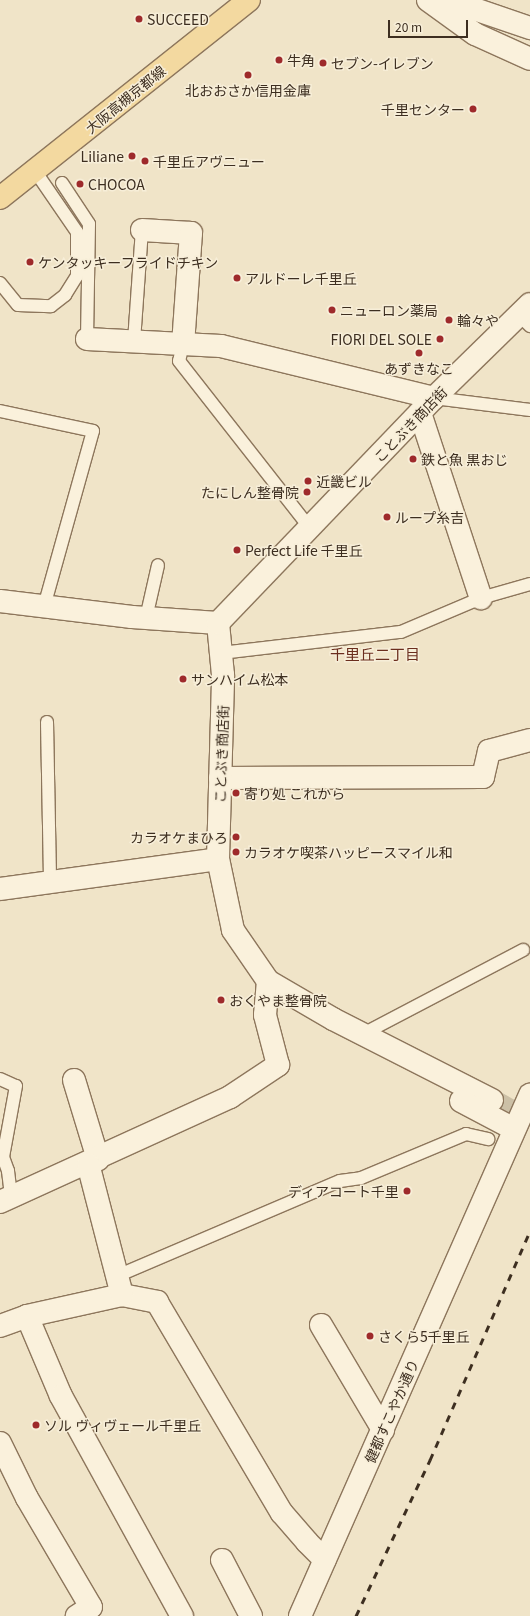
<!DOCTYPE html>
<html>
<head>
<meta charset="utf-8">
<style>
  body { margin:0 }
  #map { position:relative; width:530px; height:1616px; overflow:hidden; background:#f0e4c8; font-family:Georgia,"Noto Sans JP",serif }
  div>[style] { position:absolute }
  .minor-tunnel>* { height:22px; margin-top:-11px; transform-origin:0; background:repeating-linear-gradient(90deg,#ccc0a6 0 22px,transparent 0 33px) }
  .roads { filter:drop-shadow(1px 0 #8d765c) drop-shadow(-1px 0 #8d765c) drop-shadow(0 1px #8d765c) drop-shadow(0 -1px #8d765c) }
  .service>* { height:12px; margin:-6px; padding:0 6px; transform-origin:6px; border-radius:6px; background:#faf1dc }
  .minor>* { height:22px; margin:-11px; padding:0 11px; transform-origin:11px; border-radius:11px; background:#faf1dc }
  .tertiary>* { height:22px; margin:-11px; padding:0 11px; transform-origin:11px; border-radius:11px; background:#faf1dc }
  .secondary>* { height:22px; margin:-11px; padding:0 11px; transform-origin:11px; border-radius:11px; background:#faf1dc }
  .primary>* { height:22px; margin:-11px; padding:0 11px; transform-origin:11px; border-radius:11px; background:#f3d9a0 }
  .rail>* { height:3px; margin-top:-1.5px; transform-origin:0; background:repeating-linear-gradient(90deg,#3d2e20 0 7px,transparent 0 14px) }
  .dots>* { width:11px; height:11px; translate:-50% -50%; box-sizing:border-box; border:2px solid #f7eed8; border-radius:50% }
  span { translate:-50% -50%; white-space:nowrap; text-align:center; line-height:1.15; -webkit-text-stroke:3px #f7eed8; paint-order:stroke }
  .poi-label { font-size:14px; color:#3d2e20 }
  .left { translate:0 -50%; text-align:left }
  .right { translate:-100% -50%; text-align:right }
  .street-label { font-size:14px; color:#3d2e20 }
  .neighbourhood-label { font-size:15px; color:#6b2e1e }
  .scale { position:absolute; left:388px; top:20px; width:80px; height:18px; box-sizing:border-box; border:2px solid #3d2e20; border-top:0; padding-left:5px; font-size:12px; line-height:14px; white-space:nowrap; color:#3d2e20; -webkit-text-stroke:3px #f7eed8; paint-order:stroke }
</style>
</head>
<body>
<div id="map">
  <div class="minor-tunnel">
    <div style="left:492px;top:1100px;width:43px;rotate:28.9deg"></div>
  </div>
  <div class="roads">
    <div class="service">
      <div style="left:62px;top:183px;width:49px;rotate:56.6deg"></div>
      <div style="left:89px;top:224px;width:115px;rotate:91deg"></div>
      <div style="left:0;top:283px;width:28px;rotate:51deg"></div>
      <div style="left:18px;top:305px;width:33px;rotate:2deg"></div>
      <div style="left:51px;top:306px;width:18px;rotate:-38deg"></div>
      <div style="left:65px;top:295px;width:22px;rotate:-58deg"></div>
      <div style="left:77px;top:276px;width:44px;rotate:-90deg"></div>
      <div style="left:77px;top:232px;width:74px;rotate:-124.5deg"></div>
      <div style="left:519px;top:315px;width:16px;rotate:45deg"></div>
      <div style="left:134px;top:341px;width:111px;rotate:-85.9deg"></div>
      <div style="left:183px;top:344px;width:17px;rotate:103deg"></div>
      <div style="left:179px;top:361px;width:212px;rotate:51.9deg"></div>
      <div style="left:434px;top:398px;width:97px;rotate:7.1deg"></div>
      <div style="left:0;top:411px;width:95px;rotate:12.1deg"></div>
      <div style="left:93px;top:431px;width:182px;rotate:105.6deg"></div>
      <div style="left:146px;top:618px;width:54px;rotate:-77.2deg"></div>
      <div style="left:221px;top:653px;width:181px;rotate:-6.7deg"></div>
      <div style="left:401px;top:632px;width:87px;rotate:-23deg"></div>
      <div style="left:481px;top:598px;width:51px;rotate:-15.9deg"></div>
      <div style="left:47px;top:722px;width:160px;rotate:88.9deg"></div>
      <div style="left:363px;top:1034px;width:181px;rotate:-27.7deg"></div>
      <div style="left:0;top:1079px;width:17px;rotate:24deg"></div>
      <div style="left:16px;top:1086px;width:72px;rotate:100.4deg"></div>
      <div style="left:3px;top:1157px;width:15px;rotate:70deg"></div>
      <div style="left:8px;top:1171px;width:26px;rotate:83deg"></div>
      <div style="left:117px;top:1276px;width:242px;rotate:-23.1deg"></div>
      <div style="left:340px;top:1181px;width:21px;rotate:-8deg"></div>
      <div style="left:361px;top:1178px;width:114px;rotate:-22.7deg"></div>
      <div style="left:466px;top:1134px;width:23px;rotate:13deg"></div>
    </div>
    <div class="minor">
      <div style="left:428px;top:0;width:58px;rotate:35.9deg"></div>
      <div style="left:475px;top:34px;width:60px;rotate:24.4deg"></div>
      <div style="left:142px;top:230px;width:49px;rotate:3.5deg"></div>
      <div style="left:191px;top:233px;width:111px;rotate:94.1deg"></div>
      <div style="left:87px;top:339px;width:134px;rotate:3deg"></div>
      <div style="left:221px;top:346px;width:219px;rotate:13.7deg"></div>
      <div style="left:420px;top:413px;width:195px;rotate:71.8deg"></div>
      <div style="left:0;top:601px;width:133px;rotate:6.9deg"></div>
      <div style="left:132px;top:617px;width:86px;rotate:4deg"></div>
      <div style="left:220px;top:778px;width:263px;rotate:-0.2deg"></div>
      <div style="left:483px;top:777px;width:27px;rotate:-77deg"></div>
      <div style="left:489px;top:751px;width:42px;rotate:-15deg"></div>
      <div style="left:0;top:889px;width:220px;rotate:-7.8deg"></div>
      <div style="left:74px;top:1080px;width:83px;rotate:73.1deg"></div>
      <div style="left:492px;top:1100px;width:178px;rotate:-153deg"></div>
      <div style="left:333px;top:1019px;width:75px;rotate:-149.7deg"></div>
      <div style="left:268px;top:981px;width:62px;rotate:-124.5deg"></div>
      <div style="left:233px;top:930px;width:73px;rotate:-101.9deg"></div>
      <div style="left:218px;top:859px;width:184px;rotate:-88.4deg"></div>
      <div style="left:223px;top:675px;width:52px;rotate:-95.5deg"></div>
      <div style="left:218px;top:623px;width:312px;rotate:-46.2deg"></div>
      <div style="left:434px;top:398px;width:134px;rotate:-44.4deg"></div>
      <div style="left:461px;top:1101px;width:60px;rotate:27.8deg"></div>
      <div style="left:0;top:1202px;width:253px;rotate:-24.5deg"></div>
      <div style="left:230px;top:1097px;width:58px;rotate:-33.7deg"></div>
      <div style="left:278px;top:1065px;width:52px;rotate:-104.6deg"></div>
      <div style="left:265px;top:1015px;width:34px;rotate:-85deg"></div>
      <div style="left:122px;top:1295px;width:36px;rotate:11deg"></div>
      <div style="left:157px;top:1302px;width:245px;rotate:59.4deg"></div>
      <div style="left:282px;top:1513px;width:38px;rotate:49deg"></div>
      <div style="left:307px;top:1542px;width:25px;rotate:45deg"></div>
      <div style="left:27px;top:1316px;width:87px;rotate:67deg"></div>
      <div style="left:61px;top:1396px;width:251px;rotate:61.2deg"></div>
      <div style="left:321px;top:1325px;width:122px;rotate:59.4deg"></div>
      <div style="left:0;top:1326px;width:29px;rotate:-20deg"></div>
      <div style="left:27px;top:1316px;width:97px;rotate:-12.5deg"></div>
      <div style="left:122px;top:1295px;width:135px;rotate:-104.5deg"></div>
      <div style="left:0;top:1443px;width:61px;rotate:63.9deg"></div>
      <div style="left:27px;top:1498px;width:126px;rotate:59.6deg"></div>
      <div style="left:91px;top:1607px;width:17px;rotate:147deg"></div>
      <div style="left:222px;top:1560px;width:63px;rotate:62.6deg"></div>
    </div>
    <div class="tertiary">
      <div style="left:300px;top:1616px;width:570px;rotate:-66.18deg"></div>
    </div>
    <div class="secondary">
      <div style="left:448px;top:0;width:87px;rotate:18.9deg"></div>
    </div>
    <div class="primary">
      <div style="left:0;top:198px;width:318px;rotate:-38.5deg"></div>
    </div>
  </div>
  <div class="rail">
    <div style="left:356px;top:1616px;width:173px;rotate:-64.6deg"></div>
    <div style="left:430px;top:1460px;width:250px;rotate:-66.4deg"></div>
  </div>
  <div class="dots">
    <div style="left:139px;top:19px;background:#9e2a2b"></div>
    <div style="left:279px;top:60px;background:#9e2a2b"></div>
    <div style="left:323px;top:63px;background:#9e2a2b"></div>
    <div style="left:248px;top:75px;background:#9e2a2b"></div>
    <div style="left:473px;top:109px;background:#9e2a2b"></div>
    <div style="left:132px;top:156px;background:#9e2a2b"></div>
    <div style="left:145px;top:161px;background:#9e2a2b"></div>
    <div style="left:80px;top:184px;background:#9e2a2b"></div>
    <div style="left:30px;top:262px;background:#9e2a2b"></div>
    <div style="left:237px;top:278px;background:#9e2a2b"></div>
    <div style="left:332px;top:310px;background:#9e2a2b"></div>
    <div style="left:449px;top:320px;background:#9e2a2b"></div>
    <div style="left:440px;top:339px;background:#9e2a2b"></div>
    <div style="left:419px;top:353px;background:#9e2a2b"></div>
    <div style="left:413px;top:459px;background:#9e2a2b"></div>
    <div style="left:308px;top:481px;background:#9e2a2b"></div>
    <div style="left:307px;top:492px;background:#9e2a2b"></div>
    <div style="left:387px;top:517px;background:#9e2a2b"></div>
    <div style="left:237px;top:550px;background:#9e2a2b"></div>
    <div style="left:183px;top:679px;background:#9e2a2b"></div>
    <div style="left:236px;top:793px;background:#9e2a2b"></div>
    <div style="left:236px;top:837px;background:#9e2a2b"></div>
    <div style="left:236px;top:852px;background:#9e2a2b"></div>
    <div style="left:221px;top:1000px;background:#9e2a2b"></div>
    <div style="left:407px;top:1191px;background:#9e2a2b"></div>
    <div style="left:370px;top:1336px;background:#9e2a2b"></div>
    <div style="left:36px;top:1425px;background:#9e2a2b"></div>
  </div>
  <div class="poi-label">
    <span class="left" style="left:147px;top:19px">SUCCEED</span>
    <span class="left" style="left:287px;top:60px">牛角</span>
    <span class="left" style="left:331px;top:63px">セブン-イレブン</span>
    <span style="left:248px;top:90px">北おおさか信用金庫</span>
    <span class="right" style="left:465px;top:109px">千里センター</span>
    <span class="right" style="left:124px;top:156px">Liliane</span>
    <span class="left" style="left:153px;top:161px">千里丘アヴニュー</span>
    <span class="left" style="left:88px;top:184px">CHOCOA</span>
    <span class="left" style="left:38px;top:262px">ケンタッキーフライドチキン</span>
    <span class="left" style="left:245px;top:278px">アルドーレ千里丘</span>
    <span class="left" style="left:340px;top:310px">ニューロン薬局</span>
    <span class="left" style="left:457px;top:320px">輪々や</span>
    <span class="right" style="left:432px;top:339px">FIORI DEL SOLE</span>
    <span style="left:419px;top:368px">あずきなこ</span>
    <span class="left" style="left:421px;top:459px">鉄と魚 黒おじ</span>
    <span class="left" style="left:316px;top:481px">近畿ビル</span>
    <span class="right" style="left:299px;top:492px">たにしん整骨院</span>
    <span class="left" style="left:395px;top:517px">ループ糸吉</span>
    <span class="left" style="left:245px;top:550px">Perfect Life 千里丘</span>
    <span class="left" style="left:191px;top:679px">サンハイム松本</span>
    <span class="left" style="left:244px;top:793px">寄り処 これから</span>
    <span class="right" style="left:228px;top:837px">カラオケまひろ</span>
    <span class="left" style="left:244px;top:852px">カラオケ喫茶ハッピースマイル和</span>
    <span class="left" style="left:229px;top:1000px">おくやま整骨院</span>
    <span class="right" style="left:399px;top:1191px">ディアコート千里</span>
    <span class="left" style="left:378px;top:1336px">さくら5千里丘</span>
    <span class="left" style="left:44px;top:1425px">ソル ヴィヴェール千里丘</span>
  </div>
  <div class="street-label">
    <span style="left:125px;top:99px;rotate:-39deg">大阪高槻京都線</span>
    <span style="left:410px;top:424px;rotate:-46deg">ことぶき商店街</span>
    <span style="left:221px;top:754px;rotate:-88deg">ことぶき商店街</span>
    <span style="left:391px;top:1411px;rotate:-66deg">健都すこやか通り</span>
  </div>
  <div class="neighbourhood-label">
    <span style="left:375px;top:654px">千里丘二丁目</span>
  </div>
  <div class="scale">20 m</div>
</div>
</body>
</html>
